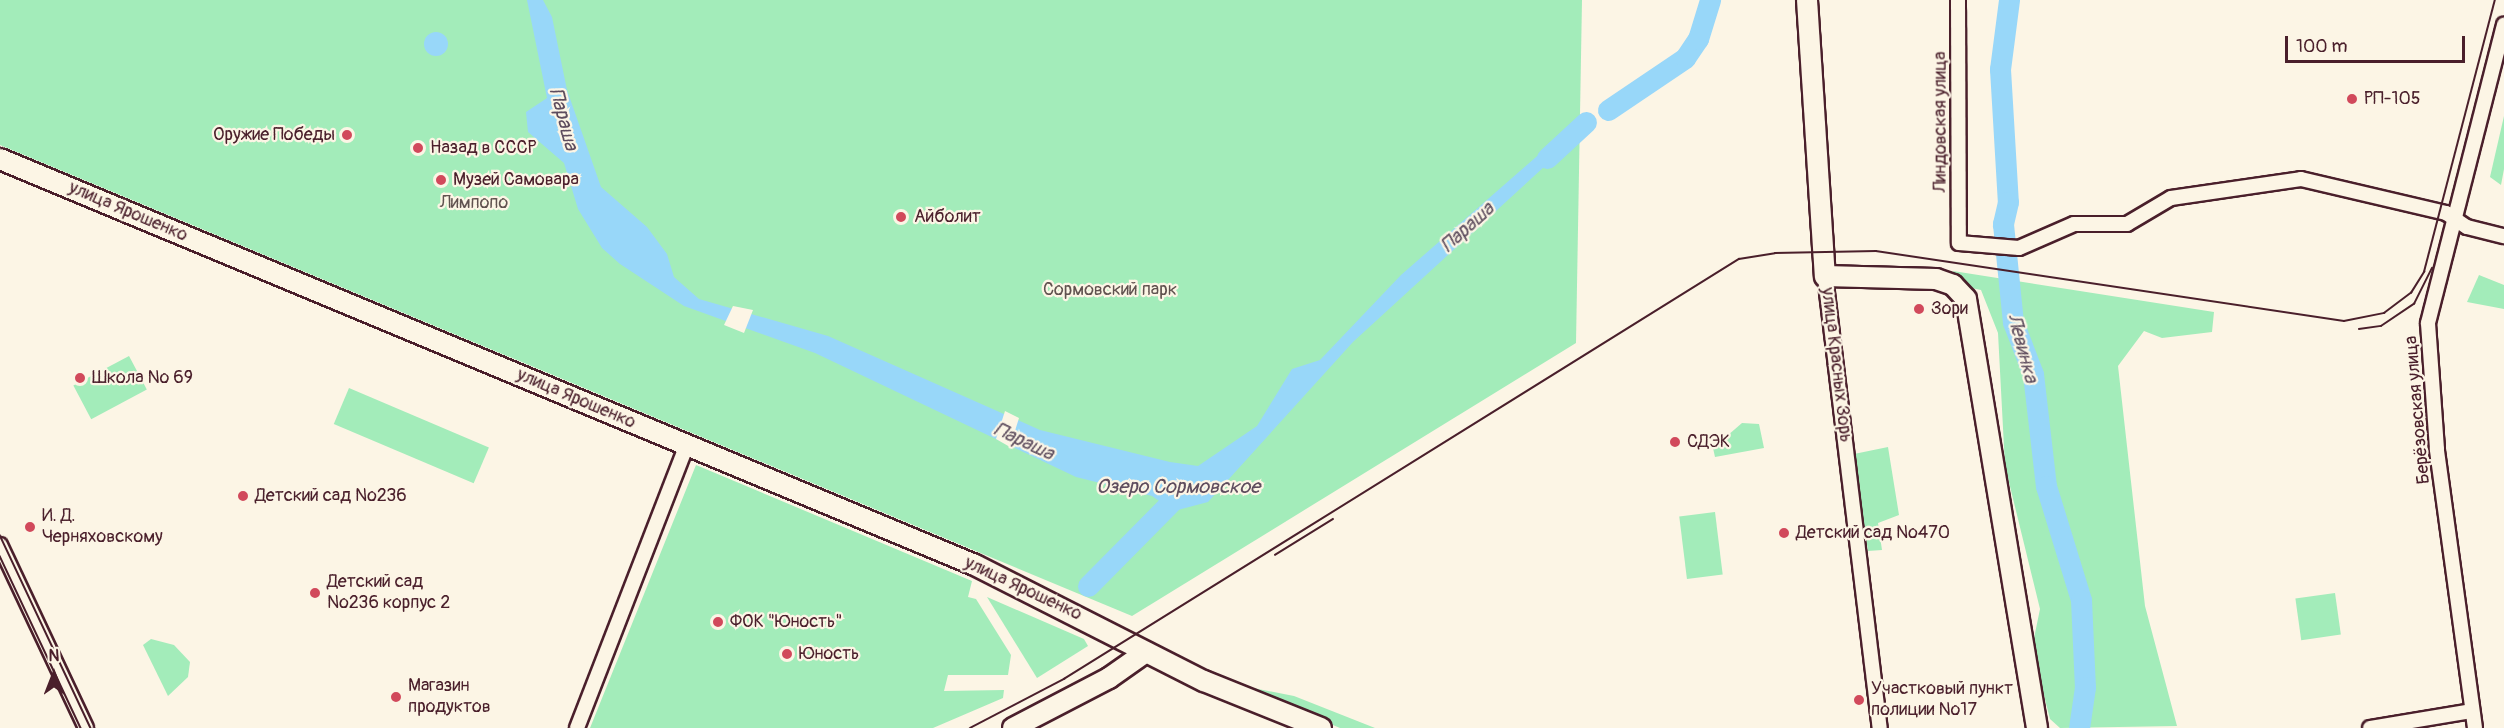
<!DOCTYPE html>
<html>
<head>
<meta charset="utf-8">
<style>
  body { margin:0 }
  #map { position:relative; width:2504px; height:728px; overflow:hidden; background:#fcf5e5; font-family:Pangolin,sans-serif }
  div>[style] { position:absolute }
  .green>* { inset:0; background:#a3ecba; transform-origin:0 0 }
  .water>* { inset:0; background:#98d7f9 }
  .round { border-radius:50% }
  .pier>* { inset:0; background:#fcf5e5 }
  .river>* { height:21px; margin:-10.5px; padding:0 10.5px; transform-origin:10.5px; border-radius:10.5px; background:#98d7f9 }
  .roads { filter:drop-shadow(2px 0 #4a1f2b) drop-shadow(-2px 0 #4a1f2b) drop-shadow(0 2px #4a1f2b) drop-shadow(0 -2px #4a1f2b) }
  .street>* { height:14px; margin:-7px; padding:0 7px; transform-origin:7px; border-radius:7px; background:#fcf5e5 }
  .secondary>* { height:20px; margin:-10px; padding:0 10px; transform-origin:10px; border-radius:10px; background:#fcf5e5 }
  .tram>* { height:1.5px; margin:-0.75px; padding:0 0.75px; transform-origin:0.75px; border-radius:0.75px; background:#4a1f2b }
  .dots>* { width:16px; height:16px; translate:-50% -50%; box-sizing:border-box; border:3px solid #fcf5e5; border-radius:50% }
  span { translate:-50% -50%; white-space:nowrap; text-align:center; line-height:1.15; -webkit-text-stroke:4.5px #fcf5e5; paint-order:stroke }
  .poi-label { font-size:18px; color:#4a1f2b }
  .left { translate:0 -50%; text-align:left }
  .right { translate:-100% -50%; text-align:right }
  .street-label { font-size:18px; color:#4a1f2b }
  .park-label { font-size:18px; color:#60524f }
  .water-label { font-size:20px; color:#5e4d5e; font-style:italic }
  .north { position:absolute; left:24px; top:644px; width:60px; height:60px; -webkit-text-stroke:4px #fcf5e5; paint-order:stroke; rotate:0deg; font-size:16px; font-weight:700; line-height:24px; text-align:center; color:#4a1f2b }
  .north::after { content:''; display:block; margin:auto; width:21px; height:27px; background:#4a1f2b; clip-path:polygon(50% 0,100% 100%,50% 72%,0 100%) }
  .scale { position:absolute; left:2285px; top:36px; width:180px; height:27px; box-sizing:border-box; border:3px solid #4a1f2b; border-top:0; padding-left:8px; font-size:18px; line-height:21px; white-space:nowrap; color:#4a1f2b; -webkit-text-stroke:4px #fcf5e5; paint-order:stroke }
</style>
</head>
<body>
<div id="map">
  <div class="green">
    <div style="clip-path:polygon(0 0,1582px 0,1576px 343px,1132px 616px,0 145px)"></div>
    <div style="clip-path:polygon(2504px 116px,2504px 169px,2501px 185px,2490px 177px)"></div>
    <div style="clip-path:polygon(1953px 271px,2214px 312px,2212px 332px,2162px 338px,2144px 331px,2118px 366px,2145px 606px,2177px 726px,2060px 728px,2050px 719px,2032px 648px,2040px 609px,2005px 466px,1998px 333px,1981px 290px,1962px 286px)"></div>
    <div style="clip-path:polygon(2479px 275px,2504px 285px,2504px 309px,2467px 302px)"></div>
    <div style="left:129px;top:356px;width:38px;height:63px;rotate:62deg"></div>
    <div style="left:349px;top:388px;width:152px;height:39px;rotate:23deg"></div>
    <div style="clip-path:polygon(1742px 423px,1759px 424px,1764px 448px,1715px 457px,1713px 448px)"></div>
    <div style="clip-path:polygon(1888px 447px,1899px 515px,1878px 523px,1882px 550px,1868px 551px,1854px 454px)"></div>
    <div style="clip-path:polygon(696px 465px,972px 581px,968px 597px,976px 599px,1011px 655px,1008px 675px,948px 675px,944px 691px,1004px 690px,1003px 698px,933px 728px,590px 728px)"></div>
    <div style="left:1715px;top:512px;width:63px;height:36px;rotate:83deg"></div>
    <div style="left:2335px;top:593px;width:42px;height:40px;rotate:82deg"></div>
    <div style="clip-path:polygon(987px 597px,1084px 639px,1088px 646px,1037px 678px)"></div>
    <div style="clip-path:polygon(151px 639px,174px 645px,190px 662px,188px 677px,168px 696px,143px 645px)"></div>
    <div style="clip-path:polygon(1238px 685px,1294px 696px,1375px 728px,1340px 728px)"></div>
  </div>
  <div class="water">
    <div style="clip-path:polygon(527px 0,543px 0,552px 17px,567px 90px,601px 187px,647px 227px,667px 254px,674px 277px,699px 299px,828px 336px,1040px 430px,1170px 462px,1198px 466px,1257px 426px,1292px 369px,1320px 360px,1401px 275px,1567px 130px,1568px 145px,1353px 342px,1208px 502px,1174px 511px,1152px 496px,1076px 477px,815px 353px,684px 306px,620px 264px,602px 248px,578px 209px,564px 163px,528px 132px,526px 112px,547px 98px)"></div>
    <div class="round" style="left:424px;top:32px;width:24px;height:24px"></div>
  </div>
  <div class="pier">
    <div style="clip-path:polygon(733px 306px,753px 310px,744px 333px,724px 325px)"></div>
    <div style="clip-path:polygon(1005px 411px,1019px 418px,1010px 447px,996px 439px)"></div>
  </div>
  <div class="river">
    <div style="left:2009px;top:0;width:70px;rotate:97.4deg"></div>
    <div style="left:2000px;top:69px;width:133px;rotate:86.6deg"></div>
    <div style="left:2008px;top:202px;width:23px;rotate:103deg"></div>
    <div style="left:2003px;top:224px;width:99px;rotate:84.2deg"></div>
    <div style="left:2013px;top:322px;width:56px;rotate:69deg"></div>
    <div style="left:2033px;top:374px;width:113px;rotate:83.4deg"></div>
    <div style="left:2046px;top:486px;width:119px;rotate:72.9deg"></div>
    <div style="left:2081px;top:600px;width:87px;rotate:87.4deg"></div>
    <div style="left:2085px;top:687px;width:41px;rotate:98.3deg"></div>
    <div style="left:1608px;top:110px;width:93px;rotate:-34deg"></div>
    <div style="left:1685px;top:58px;width:23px;rotate:-56deg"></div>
    <div style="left:1698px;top:39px;width:41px;rotate:-72.9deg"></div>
    <div style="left:1547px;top:158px;width:53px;rotate:-42.7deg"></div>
    <div style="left:1088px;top:586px;width:139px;rotate:-45.3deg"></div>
  </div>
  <div class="roads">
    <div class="street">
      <div style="left:1958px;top:0;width:243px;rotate:89.8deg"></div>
      <div style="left:1959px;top:243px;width:60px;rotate:4.8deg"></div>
      <div style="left:2019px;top:248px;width:60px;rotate:-23.6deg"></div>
      <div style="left:2074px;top:224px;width:53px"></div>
      <div style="left:2127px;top:224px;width:51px;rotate:-30.6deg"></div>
      <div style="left:2171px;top:198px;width:131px;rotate:-8.3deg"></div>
      <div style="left:2301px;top:179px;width:149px;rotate:13.2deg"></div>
      <div style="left:2446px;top:213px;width:25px;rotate:34deg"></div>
      <div style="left:2467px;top:227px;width:38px;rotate:14deg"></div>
      <div style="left:1825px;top:276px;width:455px;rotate:83.1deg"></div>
      <div style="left:0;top:545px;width:202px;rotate:64.8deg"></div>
      <div style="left:577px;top:728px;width:305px;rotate:-68.8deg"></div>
      <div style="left:2370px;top:728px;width:103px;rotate:-9.5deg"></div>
      <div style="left:2475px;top:728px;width:282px;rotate:-97.8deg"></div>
      <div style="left:2437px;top:449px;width:126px;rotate:-94.1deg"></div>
      <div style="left:2428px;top:323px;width:308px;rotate:-75.7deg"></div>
    </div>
    <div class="secondary">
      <div style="left:1807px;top:0;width:277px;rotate:86.3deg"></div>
      <div style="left:1825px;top:276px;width:111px;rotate:1.5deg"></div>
      <div style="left:1936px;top:279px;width:18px;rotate:19deg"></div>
      <div style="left:1953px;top:285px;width:19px;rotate:47deg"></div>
      <div style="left:1966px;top:299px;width:435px;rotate:80.6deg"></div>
      <div style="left:0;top:159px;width:1056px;rotate:22.61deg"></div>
      <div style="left:975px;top:565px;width:257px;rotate:26.9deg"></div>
      <div style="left:1204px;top:681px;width:126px;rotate:21.9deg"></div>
      <div style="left:1013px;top:728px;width:108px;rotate:-27.5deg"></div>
      <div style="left:1109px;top:678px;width:45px;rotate:-35.1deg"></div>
    </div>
  </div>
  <div class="tram">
    <div style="left:2359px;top:329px;width:22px;rotate:-8deg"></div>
    <div style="left:2381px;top:326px;width:40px;rotate:-34deg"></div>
    <div style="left:2414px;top:304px;width:40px;rotate:-63.4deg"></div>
    <div style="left:0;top:535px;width:213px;rotate:64.8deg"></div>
    <div style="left:1275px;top:555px;width:68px;rotate:-31.8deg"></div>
    <div style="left:0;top:556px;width:190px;rotate:64.8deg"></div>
    <div style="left:970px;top:728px;width:106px;rotate:-27.5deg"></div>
    <div style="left:1064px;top:679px;width:795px;rotate:-31.89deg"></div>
    <div style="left:1739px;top:259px;width:36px;rotate:-9deg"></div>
    <div style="left:1775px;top:253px;width:101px;rotate:-1.1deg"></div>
    <div style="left:1876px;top:251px;width:473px;rotate:8.5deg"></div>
    <div style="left:2344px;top:321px;width:41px;rotate:-11.3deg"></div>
    <div style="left:2384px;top:313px;width:34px;rotate:-37deg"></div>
    <div style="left:2411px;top:293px;width:25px;rotate:-58deg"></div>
    <div style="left:2424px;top:272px;width:281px;rotate:-75.4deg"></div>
  </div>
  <div class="dots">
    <div style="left:2352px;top:99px;background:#d1495b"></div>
    <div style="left:347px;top:135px;background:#d1495b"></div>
    <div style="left:418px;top:148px;background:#d1495b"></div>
    <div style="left:441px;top:180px;background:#d1495b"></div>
    <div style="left:901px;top:217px;background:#d1495b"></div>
    <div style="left:1919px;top:309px;background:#d1495b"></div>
    <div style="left:80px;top:378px;background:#d1495b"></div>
    <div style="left:1675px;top:442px;background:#d1495b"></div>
    <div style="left:243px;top:496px;background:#d1495b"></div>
    <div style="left:30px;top:527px;background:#d1495b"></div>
    <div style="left:1784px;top:533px;background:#d1495b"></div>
    <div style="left:315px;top:593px;background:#d1495b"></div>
    <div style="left:718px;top:622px;background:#d1495b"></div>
    <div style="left:787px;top:654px;background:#d1495b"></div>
    <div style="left:396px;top:697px;background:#d1495b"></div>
    <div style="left:1859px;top:700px;background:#d1495b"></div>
  </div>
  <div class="poi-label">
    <span class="left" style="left:2364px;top:99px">РП-105</span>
    <span class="right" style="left:335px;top:135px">Оружие Победы</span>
    <span class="left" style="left:430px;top:148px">Назад в СССР</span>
    <span class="left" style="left:453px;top:180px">Музей Самовара</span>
    <span class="left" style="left:914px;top:217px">Айболит</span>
    <span class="left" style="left:1931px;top:309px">Зори</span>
    <span class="left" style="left:92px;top:378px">Школа № 69</span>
    <span class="left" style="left:1687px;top:442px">СДЭК</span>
    <span class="left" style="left:255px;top:496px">Детский сад №236</span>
    <span class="left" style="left:42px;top:527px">И. Д.<br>Черняховскому</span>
    <span class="left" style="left:1796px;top:533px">Детский сад №470</span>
    <span class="left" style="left:327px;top:593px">Детский сад<br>№236 корпус 2</span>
    <span class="left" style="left:730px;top:622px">ФОК "Юность"</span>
    <span class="left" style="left:799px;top:654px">Юность</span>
    <span class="left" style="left:408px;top:697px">Магазин<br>продуктов</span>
    <span class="left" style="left:1871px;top:700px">Участковый пункт<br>полиции №17</span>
  </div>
  <div class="street-label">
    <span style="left:1941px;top:122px;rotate:-90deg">Линдовская улица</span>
    <span style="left:128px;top:212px;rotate:23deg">улица Ярошенко</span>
    <span style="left:1836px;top:365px;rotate:83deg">улица Красных Зорь</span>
    <span style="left:576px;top:399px;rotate:23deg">улица Ярошенко</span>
    <span style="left:2418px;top:410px;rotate:-95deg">Берёзовская улица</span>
    <span style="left:1023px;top:589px;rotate:25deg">улица Ярошенко</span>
  </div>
  <div class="park-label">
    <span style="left:474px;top:203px">Лимпопо</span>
    <span style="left:1110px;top:290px">Сормовский парк</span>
  </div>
  <div class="water-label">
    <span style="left:564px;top:119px;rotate:75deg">Параша</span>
    <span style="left:1467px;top:227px;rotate:-42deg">Параша</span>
    <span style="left:2023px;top:348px;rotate:75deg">Левинка</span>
    <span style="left:1024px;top:441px;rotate:25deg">Параша</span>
    <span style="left:1178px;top:486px">Озеро Сормовское</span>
  </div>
  <div class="north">N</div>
  <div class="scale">100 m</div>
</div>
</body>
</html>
